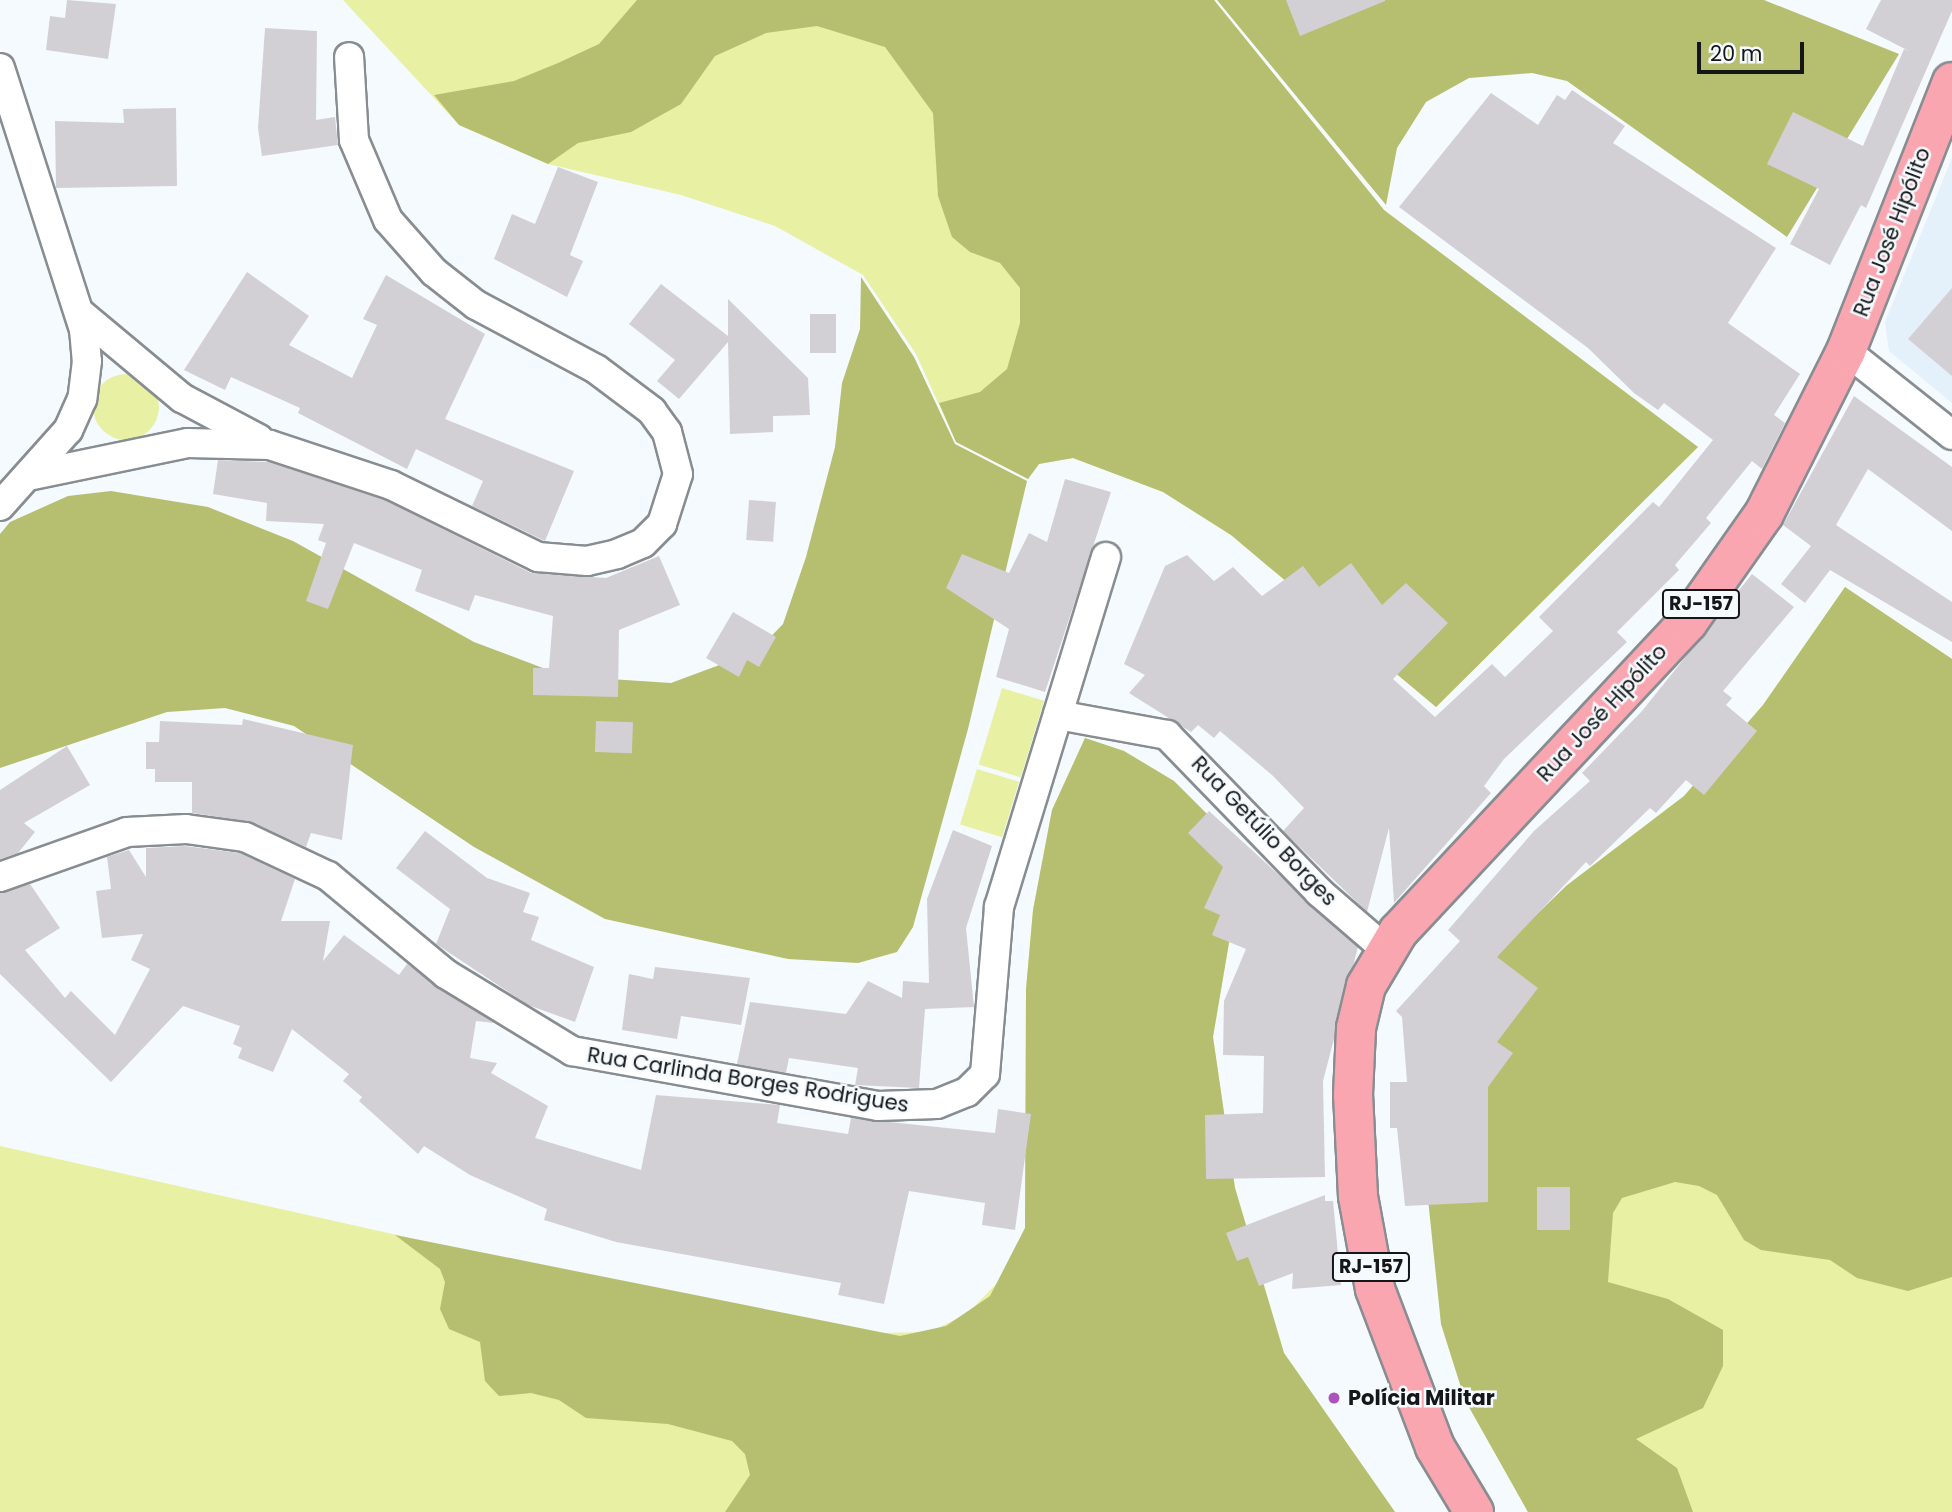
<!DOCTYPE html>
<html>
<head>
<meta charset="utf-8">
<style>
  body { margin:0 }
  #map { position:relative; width:1952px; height:1512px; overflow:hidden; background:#f4fafe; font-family:Poppins,sans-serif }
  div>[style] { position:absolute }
  .built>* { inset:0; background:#e4f0fa }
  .green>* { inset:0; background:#e7f0a3; transform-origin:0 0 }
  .round { border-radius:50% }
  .forest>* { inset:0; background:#b6be70 }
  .building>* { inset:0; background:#d3d0d5; transform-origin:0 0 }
  .roads { filter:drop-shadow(2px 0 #888d91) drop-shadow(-2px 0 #888d91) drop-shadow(0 2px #888d91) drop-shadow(0 -2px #888d91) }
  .street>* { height:28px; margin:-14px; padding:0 14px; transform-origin:14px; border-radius:14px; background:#fff }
  .primary>* { height:38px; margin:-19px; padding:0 19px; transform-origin:19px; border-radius:19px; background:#faa6b1 }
  .dots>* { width:19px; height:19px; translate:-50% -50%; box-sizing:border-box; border:4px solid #f4fafe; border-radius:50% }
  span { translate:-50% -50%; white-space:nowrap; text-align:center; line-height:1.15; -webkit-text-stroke:5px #f4fafe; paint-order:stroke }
  .shield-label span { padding:2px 5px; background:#f4fafe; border:2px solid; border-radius:5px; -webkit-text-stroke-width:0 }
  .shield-label { font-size:19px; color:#141617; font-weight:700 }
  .street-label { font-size:21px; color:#141617 }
  .poi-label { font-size:21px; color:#141617; font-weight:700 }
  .left { translate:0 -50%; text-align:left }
  .scale { position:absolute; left:1697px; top:42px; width:107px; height:32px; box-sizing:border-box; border:4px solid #141617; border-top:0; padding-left:9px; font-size:21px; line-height:24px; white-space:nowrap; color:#141617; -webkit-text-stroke:5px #f4fafe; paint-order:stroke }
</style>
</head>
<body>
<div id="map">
  <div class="built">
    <div style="clip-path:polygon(1952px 158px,1952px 403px,1889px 351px,1885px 322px)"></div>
  </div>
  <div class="green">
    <div style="clip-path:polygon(343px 0,1214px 0,1384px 210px,1698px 447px,1436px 707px,1231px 535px,1163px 492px,1073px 458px,1039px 464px,1028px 479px,956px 442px,916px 354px,863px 275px,775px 226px,681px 195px,548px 164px,459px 125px)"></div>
    <div class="round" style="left:93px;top:374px;width:66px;height:66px"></div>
    <div style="clip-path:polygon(1845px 587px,1952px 659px,1952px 1512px,1528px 1512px,1465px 1400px,1441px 1324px,1566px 886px,1684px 796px,1763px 705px)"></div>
    <div style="left:1002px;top:688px;width:44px;height:80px;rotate:17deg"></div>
    <div style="clip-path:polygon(1085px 738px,1124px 751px,1174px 781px,1226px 833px,1231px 931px,1213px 1037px,1235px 1188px,1284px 1353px,1395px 1512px,0 1512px,0 1146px,464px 1250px,878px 1333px,930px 1332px,968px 1313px,1005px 1275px,1025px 1228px,1026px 989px,1033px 910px,1052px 810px)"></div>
    <div style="left:977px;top:769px;width:44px;height:58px;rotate:17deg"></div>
  </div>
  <div class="forest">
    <div style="clip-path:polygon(637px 0,1214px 0,1384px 210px,1698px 447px,1436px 707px,1231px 535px,1163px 492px,1073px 458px,1039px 464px,1028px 479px,956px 442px,939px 403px,980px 392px,1007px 369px,1020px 323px,1020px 288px,1000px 263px,970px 252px,952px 237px,938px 196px,933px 113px,885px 47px,817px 26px,766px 33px,715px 56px,681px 104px,631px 132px,578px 143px,548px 164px,459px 125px,434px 95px,514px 81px,558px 63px,599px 44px)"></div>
    <div style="clip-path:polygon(1217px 0,1764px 0,1899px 54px,1787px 237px,1567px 81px,1532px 73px,1469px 78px,1426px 102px,1397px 148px,1386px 205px)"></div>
    <div style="clip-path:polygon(861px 277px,914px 357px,955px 444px,1027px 481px,968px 729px,913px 927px,897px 952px,858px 963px,788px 959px,605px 919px,474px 847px,294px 726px,225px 708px,167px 712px,0 768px,0 534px,10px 522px,68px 496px,111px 491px,208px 507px,293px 541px,474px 642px,564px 676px,671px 683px,757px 651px,783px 624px,806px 557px,835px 447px,842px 383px,860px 329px)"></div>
    <div style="clip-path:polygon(1845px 587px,1952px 659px,1952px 1277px,1908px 1291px,1857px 1278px,1830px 1260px,1761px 1250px,1744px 1240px,1717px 1195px,1699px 1186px,1675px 1182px,1622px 1198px,1613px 1213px,1608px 1282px,1668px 1299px,1723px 1330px,1723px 1366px,1703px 1408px,1636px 1439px,1677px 1468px,1693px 1512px,1528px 1512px,1465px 1400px,1441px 1324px,1423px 1151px,1493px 957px,1566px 886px,1684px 796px,1763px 705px)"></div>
    <div style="clip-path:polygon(1085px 738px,1124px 751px,1174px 781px,1226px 833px,1231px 931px,1213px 1037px,1235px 1188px,1284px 1353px,1395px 1512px,725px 1512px,750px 1475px,745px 1454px,732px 1441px,668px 1424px,586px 1418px,559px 1400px,531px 1393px,499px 1396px,485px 1381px,480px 1342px,449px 1329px,440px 1309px,445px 1282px,440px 1269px,395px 1235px,900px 1336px,946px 1326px,990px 1296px,1025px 1228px,1026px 989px,1033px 910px,1052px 810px)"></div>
  </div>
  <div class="building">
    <div style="clip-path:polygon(67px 0,116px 4px,108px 59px,46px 50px,50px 16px,65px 18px)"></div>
    <div style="clip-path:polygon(1286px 0,1385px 0,1385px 1px,1300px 36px)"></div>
    <div style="clip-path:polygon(1881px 0,1952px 0,1952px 11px,1866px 208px,1861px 205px,1830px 265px,1790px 244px,1819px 189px,1767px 164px,1793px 112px,1863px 146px,1904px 49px,1909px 51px,1866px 29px)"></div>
    <div style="clip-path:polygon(265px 28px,317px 31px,316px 120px,335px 117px,338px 145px,262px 156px,258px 128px)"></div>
    <div style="clip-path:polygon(1572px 90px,1625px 126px,1613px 143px,1776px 248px,1728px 323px,1800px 374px,1774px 415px,1785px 423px,1762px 469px,1752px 461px,1706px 518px,1711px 523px,1675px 565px,1679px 570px,1617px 632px,1627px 642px,1504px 759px,1484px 786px,1491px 793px,1394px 903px,1389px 828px,1367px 912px,1283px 831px,1304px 808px,1272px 775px,1220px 731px,1214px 738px,1198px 725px,1191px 732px,1129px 693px,1145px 675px,1124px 664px,1165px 566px,1187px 555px,1214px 581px,1233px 567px,1262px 596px,1303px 566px,1319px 587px,1351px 563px,1382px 605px,1406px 583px,1448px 623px,1393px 679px,1435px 717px,1492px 664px,1505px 677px,1553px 631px,1539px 617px,1653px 502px,1659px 507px,1713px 440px,1664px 403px,1658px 410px,1634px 393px,1588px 348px,1399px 207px,1491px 93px,1538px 125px,1557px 95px,1565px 100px)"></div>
    <div style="clip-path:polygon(176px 108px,177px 186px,56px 188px,55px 121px,124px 123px,123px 109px)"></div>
    <div style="clip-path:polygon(558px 167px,598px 182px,570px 255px,583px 261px,567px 297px,494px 259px,512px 214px,535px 224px)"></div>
    <div style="clip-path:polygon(247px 272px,309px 316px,289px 345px,352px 378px,377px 325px,363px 319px,386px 275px,485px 334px,445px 419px,574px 471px,545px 541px,472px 506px,483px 481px,416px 449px,407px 469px,298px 413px,300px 408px,231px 377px,225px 390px,184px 370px)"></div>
    <div style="clip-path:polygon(661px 284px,728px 336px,728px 299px,808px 378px,810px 415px,773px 416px,773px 432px,730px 434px,728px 342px,679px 399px,657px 381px,675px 360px,629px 324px)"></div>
    <div style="clip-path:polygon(1952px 288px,1952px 376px,1908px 339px)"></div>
    <div style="left:810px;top:314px;width:26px;height:39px"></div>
    <div style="clip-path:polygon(1854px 396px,1952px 467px,1952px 531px,1868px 469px,1836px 525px,1952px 602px,1952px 642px,1830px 570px,1805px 603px,1781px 584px,1811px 546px,1783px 525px)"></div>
    <div style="clip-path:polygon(218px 460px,270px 462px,385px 500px,531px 573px,606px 578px,659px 556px,680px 605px,619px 630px,618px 697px,533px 695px,533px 668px,549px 668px,553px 616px,475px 595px,469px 611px,415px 591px,422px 570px,354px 543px,328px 609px,306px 601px,326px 543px,318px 540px,324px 524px,266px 521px,267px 503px,213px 494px)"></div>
    <div style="clip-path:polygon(1065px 479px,1111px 492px,1045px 692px,996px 677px,1009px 629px,946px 588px,962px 554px,1009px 573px,1029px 533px,1047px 542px)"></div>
    <div style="left:749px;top:500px;width:27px;height:40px;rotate:4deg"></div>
    <div style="clip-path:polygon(1752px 574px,1794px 607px,1723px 691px,1732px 698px,1726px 705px,1757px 731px,1704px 795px,1686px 780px,1656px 813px,1650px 808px,1590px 866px,1586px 862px,1497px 957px,1538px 988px,1497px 1042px,1513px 1053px,1488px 1087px,1488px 1202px,1405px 1206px,1397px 1128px,1390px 1128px,1390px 1082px,1407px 1082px,1402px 1017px,1396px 1011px,1460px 941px,1448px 930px,1534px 831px,1590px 781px,1582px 773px,1642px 711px)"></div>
    <div style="clip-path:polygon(733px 612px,776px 637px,759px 667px,747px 660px,739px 677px,706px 658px)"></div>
    <div style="clip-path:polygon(243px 719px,353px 745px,342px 840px,311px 833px,306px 847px,252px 822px,192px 813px,192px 782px,155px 782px,155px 769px,146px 769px,146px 742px,159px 742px,160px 721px,242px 725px)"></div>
    <div style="left:596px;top:721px;width:37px;height:31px;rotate:2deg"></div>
    <div style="clip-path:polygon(67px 746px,90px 785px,24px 823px,35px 832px,18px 853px,0 859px,0 790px)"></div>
    <div style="clip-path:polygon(1209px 811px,1358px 947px,1323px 1081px,1325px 1177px,1206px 1179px,1205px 1115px,1263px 1113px,1264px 1056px,1223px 1055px,1224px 1001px,1246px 949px,1212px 935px,1220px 915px,1204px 908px,1223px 867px,1188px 833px)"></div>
    <div style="clip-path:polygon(953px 830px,992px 846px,966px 928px,974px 1007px,925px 1009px,919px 1088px,855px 1085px,858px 1068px,789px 1058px,786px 1073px,737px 1064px,750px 1002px,846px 1014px,868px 981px,902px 998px,903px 981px,929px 983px,927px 899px)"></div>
    <div style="clip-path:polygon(425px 831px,487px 878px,530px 893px,523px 912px,539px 917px,531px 940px,594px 967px,575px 1022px,528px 1005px,436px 944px,450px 909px,396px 868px)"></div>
    <div style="clip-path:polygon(185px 846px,240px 853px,295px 879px,281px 921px,330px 921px,323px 961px,344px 935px,399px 975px,407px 964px,494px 1023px,476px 1021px,470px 1058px,497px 1063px,491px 1073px,548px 1106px,535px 1138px,641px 1170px,656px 1095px,780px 1105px,777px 1123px,848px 1134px,851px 1118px,995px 1133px,998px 1109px,1031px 1114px,1015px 1230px,982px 1225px,985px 1203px,909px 1191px,884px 1304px,838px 1295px,841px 1283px,616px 1242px,544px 1220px,547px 1209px,470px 1175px,424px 1146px,418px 1154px,359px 1101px,362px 1097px,343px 1081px,349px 1074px,292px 1029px,273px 1072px,238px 1058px,242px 1048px,233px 1044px,240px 1026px,183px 1006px,111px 1082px,0 974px,0 893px,30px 884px,60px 928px,25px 950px,65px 998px,71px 991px,115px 1035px,150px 969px,131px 960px,143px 934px,102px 938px,96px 891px,111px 889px,107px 857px,129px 850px,146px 877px,146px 848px)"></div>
    <div style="clip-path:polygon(655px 967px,750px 978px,741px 1025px,681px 1016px,677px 1039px,622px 1030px,629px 974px,653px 979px)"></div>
    <div style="left:1537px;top:1187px;width:33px;height:43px"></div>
    <div style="clip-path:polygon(1325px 1195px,1325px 1201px,1333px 1201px,1341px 1285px,1292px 1289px,1293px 1273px,1259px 1286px,1248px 1257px,1237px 1261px,1226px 1233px)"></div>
  </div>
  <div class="roads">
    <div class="street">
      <div style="left:0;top:68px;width:274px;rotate:72.2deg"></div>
      <div style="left:84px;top:329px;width:32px;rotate:85deg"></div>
      <div style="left:87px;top:361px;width:38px;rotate:97deg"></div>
      <div style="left:82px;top:399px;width:34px;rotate:114deg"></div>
      <div style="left:68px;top:430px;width:102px;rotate:131.8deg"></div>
      <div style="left:80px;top:313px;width:133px;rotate:39.8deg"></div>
      <div style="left:182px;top:398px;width:87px;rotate:28deg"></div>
      <div style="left:1846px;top:351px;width:135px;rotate:38.4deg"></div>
      <div style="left:28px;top:476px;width:163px;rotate:-11.7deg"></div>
      <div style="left:188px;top:443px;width:82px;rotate:1.4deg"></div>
      <div style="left:270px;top:445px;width:127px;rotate:18.3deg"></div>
      <div style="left:391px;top:485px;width:164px;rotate:26.1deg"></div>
      <div style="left:538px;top:557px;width:49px;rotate:4.7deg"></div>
      <div style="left:587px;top:561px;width:31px;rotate:-13deg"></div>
      <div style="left:617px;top:554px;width:28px;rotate:-23deg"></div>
      <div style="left:643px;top:543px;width:27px;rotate:-45deg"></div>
      <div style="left:662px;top:524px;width:52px;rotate:-72.3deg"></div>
      <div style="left:678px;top:474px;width:43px;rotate:-104.7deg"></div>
      <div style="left:667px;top:432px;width:26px;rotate:-126deg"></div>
      <div style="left:652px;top:411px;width:70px;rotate:-143.1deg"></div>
      <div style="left:596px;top:369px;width:136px;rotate:-151.9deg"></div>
      <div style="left:476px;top:305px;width:53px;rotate:-141.8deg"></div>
      <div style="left:434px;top:272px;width:69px;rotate:-131.5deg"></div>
      <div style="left:388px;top:220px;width:87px;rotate:-113deg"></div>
      <div style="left:354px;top:140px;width:83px;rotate:-93.4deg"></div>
      <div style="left:1058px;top:715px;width:111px;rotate:10.4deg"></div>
      <div style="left:1167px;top:735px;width:219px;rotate:45.9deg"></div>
      <div style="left:1319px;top:892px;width:87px;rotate:40.8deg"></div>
      <div style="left:0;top:877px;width:135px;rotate:-19.5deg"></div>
      <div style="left:127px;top:832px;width:59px;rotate:-2.9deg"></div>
      <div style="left:186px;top:829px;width:60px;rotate:7.7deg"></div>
      <div style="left:245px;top:837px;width:92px;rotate:25.2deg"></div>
      <div style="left:328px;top:876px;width:153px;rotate:39.7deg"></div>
      <div style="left:446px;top:974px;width:148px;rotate:31.4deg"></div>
      <div style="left:572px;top:1051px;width:311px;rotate:10.2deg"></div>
      <div style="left:878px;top:1106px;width:59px;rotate:-1.9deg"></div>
      <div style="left:937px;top:1104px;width:32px;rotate:-22deg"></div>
      <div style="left:967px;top:1092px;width:25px;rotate:-45deg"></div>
      <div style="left:985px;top:1074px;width:168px;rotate:-85.2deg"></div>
      <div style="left:999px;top:907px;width:366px;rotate:-73deg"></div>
    </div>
    <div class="primary">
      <div style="left:1474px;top:1512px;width:76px;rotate:-121deg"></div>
      <div style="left:1435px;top:1447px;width:169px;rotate:-110.8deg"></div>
      <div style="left:1375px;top:1289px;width:95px;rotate:-100.4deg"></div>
      <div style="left:1358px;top:1196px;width:101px;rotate:-92.8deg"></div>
      <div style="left:1353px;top:1095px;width:67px;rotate:-87.4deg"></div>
      <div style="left:1356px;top:1028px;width:43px;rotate:-76.6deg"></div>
      <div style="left:1366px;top:986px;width:63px;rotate:-59.3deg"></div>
      <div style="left:1398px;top:932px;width:424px;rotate:-46.9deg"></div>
      <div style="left:1688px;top:622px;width:132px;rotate:-54.9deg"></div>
      <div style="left:1764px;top:514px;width:182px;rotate:-63.3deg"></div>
      <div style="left:1846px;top:351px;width:289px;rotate:-68.5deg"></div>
    </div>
  </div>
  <div class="dots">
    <div style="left:1334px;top:1398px;background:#ac52bd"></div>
  </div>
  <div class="shield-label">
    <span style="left:1701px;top:604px">RJ-157</span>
    <span style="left:1371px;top:1267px">RJ-157</span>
  </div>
  <div class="street-label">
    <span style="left:1892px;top:232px;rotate:-69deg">Rua José Hipólito</span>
    <span style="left:1602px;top:713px;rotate:-47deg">Rua José Hipólito</span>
    <span style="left:1264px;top:831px;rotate:46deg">Rua Getúlio Borges</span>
    <span style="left:748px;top:1080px;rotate:9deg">Rua Carlinda Borges Rodrigues</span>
  </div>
  <div class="poi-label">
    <span class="left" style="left:1348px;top:1398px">Polícia Militar</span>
  </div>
  <div class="scale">20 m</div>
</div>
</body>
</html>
